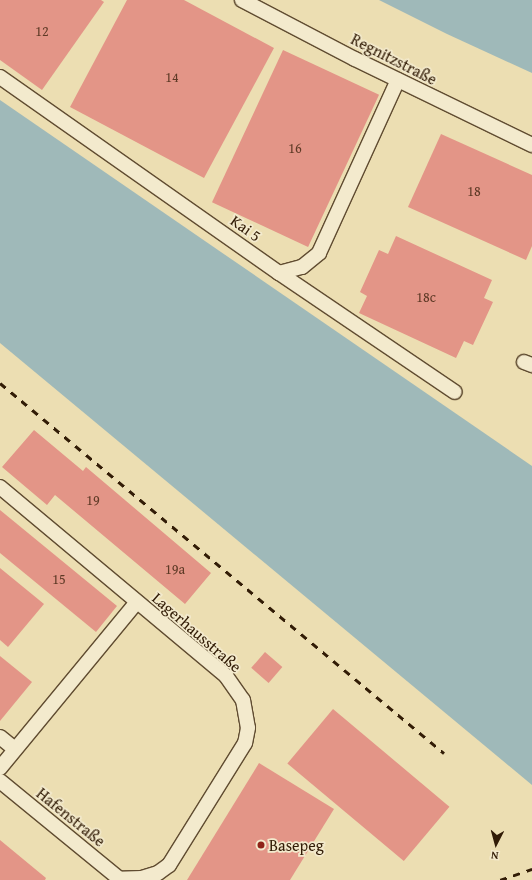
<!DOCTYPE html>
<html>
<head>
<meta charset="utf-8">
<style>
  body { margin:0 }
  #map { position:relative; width:532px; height:880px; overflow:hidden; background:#ecdeb2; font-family:"Gentium Book Plus",serif }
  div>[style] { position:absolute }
  .water>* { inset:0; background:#9fb9b9 }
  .building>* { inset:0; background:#e39587; transform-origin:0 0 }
  .roads { filter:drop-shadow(1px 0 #604c31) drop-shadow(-1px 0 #604c31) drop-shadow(0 1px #604c31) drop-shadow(0 -1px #604c31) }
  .minor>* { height:14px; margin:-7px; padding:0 7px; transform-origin:7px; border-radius:7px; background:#f3eacd }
  .rail>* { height:3px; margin-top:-1.5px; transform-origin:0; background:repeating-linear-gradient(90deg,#321c06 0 7px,transparent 0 14px) }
  .dots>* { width:11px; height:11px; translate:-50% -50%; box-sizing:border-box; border:2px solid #f3eacd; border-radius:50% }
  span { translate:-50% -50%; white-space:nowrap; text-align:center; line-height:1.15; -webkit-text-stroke:3.5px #f3eacd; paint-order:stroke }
  .number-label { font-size:14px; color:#5e3a26 }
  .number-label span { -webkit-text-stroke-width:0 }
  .street-label { font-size:16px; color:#321c06 }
  .poi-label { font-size:16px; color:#321c06 }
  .left { translate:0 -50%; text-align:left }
  .north { position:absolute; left:476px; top:824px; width:40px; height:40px; -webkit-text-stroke:3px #f3eacd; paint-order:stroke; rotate:186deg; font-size:11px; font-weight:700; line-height:16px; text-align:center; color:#321c06 }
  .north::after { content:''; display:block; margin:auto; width:14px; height:18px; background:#321c06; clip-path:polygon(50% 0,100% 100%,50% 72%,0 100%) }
</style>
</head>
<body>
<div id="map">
  <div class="water">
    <div style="clip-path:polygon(379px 0,532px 0,532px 73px,447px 34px)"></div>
    <div style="clip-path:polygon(0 100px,532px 466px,532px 785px,0 343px)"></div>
  </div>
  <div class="building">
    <div style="clip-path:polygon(0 0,101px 0,104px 2px,42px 90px,0 60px)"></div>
    <div style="clip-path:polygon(127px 0,184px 0,274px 48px,204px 178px,70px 107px)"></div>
    <div style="left:283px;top:50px;width:106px;height:168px;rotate:25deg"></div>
    <div style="clip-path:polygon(441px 134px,532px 175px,532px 246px,526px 260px,408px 207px)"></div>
    <div style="clip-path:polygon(396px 236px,492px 280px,484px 298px,493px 302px,473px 345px,464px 341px,456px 358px,359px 313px,367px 296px,360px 292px,379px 250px,388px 254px)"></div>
    <div style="clip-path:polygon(34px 430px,83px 471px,86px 467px,211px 573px,185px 604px,55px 495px,47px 505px,2px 467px)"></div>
    <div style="clip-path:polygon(0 510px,117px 606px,96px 632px,0 553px)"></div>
    <div style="clip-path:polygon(0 568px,44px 604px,8px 647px,0 640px)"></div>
    <div style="left:265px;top:652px;width:23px;height:21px;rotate:41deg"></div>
    <div style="clip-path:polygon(0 656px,32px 682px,0 721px)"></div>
    <div style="left:333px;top:709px;width:152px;height:71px;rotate:40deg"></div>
    <div style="clip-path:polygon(259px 763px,334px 809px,290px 880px,187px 880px)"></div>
    <div style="clip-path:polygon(0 840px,46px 878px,45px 880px,0 880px)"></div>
  </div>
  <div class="roads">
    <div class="minor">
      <div style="left:242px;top:0;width:127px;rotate:27.6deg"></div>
      <div style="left:355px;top:59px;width:197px;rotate:25.9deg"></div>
      <div style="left:0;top:77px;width:341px;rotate:35.1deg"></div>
      <div style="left:279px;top:273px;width:24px;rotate:-15deg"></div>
      <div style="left:302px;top:267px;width:22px;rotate:-39deg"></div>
      <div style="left:319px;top:253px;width:190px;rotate:-65.5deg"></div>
      <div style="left:279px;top:273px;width:212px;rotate:34.1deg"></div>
      <div style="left:524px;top:362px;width:9px;rotate:21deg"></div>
      <div style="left:0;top:487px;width:295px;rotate:39.9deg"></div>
      <div style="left:226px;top:676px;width:29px;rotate:55deg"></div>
      <div style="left:243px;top:700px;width:28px;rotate:80deg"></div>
      <div style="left:248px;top:728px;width:15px;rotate:101deg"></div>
      <div style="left:245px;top:743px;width:144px;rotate:121.9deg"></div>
      <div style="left:169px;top:865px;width:14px;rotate:144deg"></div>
      <div style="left:158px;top:873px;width:17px;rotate:163deg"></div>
      <div style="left:142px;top:878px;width:23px;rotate:178deg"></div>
      <div style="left:0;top:737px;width:19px;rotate:39deg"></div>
      <div style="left:0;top:768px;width:215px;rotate:-50.5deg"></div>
      <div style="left:0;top:781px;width:156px;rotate:39.3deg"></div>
    </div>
  </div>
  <div class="rail">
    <div style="left:0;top:383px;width:578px;rotate:39.81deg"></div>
    <div style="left:500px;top:880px;width:34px;rotate:-19deg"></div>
  </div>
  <div class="dots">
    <div style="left:261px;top:845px;background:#8f2418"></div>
  </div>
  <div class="number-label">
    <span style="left:42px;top:31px">12</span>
    <span style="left:172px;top:77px">14</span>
    <span style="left:295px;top:148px">16</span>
    <span style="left:474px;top:191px">18</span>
    <span style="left:426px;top:297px">18c</span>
    <span style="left:93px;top:500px">19</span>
    <span style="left:175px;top:569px">19a</span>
    <span style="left:59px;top:579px">15</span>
  </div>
  <div class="street-label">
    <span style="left:394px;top:59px;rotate:27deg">Regnitzstraße</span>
    <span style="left:246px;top:228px;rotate:35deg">Kai 5</span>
    <span style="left:197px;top:632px;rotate:41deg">Lagerhausstraße</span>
    <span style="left:71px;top:817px;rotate:39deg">Hafenstraße</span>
  </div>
  <div class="poi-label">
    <span class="left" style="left:269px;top:845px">Basepeg</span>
  </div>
  <div class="north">N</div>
</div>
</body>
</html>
